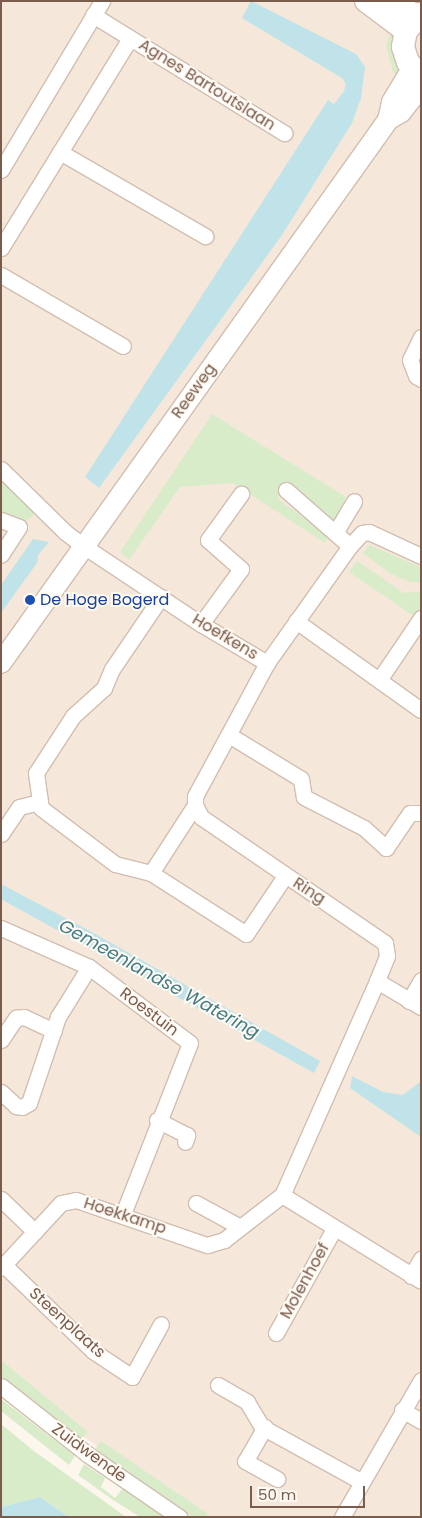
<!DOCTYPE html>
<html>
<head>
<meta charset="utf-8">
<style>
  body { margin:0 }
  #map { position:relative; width:422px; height:1518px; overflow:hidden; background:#fdf6ec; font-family:Poppins,sans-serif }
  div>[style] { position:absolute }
  .residential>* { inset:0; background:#f5e8da }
  .green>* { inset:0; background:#d8ecc9 }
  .water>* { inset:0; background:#bfe3e8 }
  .roads { filter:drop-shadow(1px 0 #d1beb0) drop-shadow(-1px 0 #d1beb0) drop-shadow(0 1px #d1beb0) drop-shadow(0 -1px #d1beb0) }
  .minor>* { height:15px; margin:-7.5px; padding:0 7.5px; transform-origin:7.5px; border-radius:7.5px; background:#fff }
  .tertiary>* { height:20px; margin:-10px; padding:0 10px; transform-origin:10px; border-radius:10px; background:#fff }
  .secondary>* { height:22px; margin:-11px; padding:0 11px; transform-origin:11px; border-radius:11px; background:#fff }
  .dots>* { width:14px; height:14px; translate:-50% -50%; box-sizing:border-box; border:2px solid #fffaf3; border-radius:50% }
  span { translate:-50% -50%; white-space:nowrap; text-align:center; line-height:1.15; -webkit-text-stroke:4px #fffaf3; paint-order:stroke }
  .street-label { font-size:16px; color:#7a5c4d }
  .transit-label { font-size:16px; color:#164399 }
  .left { translate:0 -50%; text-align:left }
  .water-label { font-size:18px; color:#437c86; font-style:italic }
  .frame { position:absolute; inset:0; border:2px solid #7a5c4d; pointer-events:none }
  .scale { position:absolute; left:250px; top:1486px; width:115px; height:22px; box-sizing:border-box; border:2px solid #7a5c4d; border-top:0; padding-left:6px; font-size:15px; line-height:18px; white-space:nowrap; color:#7a5c4d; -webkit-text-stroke:4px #fffaf3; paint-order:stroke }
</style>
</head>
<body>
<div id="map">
  <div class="residential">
    <div style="clip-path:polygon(1px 1px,421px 1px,421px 1517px,200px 1517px,1px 1380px)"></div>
  </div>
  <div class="green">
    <div style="clip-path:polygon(392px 27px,402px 66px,399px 77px,393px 72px,386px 46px)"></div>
    <div style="clip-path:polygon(212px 414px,346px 497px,335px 521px,282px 488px,278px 499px,328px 536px,325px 543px,233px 483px,180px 487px,129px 560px,120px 552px)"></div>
    <div style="clip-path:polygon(1px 478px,36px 513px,26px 521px,1px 513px)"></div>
    <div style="clip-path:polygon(369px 545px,421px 567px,421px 582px,410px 582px,391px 574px,363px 553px)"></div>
    <div style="clip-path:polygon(357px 561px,404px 593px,421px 591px,421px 621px,349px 572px)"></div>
    <div style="clip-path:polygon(1px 1360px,88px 1432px,81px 1440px,1px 1376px)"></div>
    <div style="clip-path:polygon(1px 1399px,75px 1456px,69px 1465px,1px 1411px)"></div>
    <div style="clip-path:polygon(1px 1424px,34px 1451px,126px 1517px,69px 1517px,40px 1497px,1px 1507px)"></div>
    <div style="clip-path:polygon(101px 1441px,208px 1514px,206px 1517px,192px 1517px,159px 1496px,95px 1449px)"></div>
    <div style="clip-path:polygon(84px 1464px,105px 1478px,101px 1487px,115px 1498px,123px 1488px,164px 1517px,140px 1517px,113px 1500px,78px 1475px)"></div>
  </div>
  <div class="water">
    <div style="clip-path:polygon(251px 1px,356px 54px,365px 67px,361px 98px,352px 123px,282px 235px,99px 488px,85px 477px,328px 100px,334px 104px,344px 91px,346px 84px,342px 78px,242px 18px)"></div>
    <div style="clip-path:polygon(33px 539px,49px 542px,38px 555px,37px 563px,1px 613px,1px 585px)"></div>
    <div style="clip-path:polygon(1px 884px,90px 931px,320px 1061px,314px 1073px,1px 899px)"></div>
    <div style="clip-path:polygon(352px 1076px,383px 1092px,403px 1095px,421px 1081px,421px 1137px,350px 1088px)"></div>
    <div style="clip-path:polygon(40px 1497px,69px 1517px,1px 1517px,1px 1507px)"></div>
  </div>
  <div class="roads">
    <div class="minor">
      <div style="left:93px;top:15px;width:225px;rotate:31.7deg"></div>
      <div style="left:60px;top:152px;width:168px;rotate:30.1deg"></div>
      <div style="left:1px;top:170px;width:197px;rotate:-59.1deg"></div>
      <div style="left:1px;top:248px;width:246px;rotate:-58.4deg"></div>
      <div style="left:1px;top:275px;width:141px;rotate:30.2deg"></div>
      <div style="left:421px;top:337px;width:25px;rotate:116deg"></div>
      <div style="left:410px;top:360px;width:17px;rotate:69deg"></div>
      <div style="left:416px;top:376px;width:6px;rotate:31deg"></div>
      <div style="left:1px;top:469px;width:90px;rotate:44.5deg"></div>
      <div style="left:65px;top:532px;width:21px;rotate:37deg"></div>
      <div style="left:82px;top:545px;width:143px;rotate:33.6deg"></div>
      <div style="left:201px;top:624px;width:77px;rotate:30.6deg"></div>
      <div style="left:286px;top:490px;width:85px;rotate:41.2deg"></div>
      <div style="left:1px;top:520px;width:19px;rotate:21deg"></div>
      <div style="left:19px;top:527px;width:33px;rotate:123deg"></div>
      <div style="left:335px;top:533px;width:37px;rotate:-59deg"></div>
      <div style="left:421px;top:556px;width:57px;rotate:-155.2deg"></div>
      <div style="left:369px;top:532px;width:7px;rotate:172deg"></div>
      <div style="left:362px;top:533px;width:18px;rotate:133deg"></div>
      <div style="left:350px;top:546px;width:143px;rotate:125.4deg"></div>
      <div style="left:267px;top:663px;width:151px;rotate:118.4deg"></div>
      <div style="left:195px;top:796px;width:9px;rotate:90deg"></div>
      <div style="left:195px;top:805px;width:13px;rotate:63deg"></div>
      <div style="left:201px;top:817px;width:223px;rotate:34.4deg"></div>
      <div style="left:385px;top:943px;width:13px;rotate:81deg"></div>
      <div style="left:387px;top:956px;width:27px;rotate:112deg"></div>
      <div style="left:377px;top:981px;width:234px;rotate:113.9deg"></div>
      <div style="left:282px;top:1195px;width:163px;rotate:31.7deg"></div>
      <div style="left:161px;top:597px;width:87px;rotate:124.2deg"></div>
      <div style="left:112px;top:669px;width:21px;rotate:113deg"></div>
      <div style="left:104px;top:688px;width:42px;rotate:137.9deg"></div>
      <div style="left:73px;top:716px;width:68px;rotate:123deg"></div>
      <div style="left:36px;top:773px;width:35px;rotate:82deg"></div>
      <div style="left:41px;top:808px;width:93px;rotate:37.1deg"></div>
      <div style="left:115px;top:864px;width:37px;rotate:14deg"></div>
      <div style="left:151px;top:873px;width:113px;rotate:32.7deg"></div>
      <div style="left:246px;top:934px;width:70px;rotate:-56.1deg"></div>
      <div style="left:296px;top:621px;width:153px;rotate:35.5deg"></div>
      <div style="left:201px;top:624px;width:68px;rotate:-54deg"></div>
      <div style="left:241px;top:569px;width:44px;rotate:-138.7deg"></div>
      <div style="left:208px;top:540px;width:57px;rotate:-54.3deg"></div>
      <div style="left:379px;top:680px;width:75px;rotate:-55.9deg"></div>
      <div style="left:229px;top:735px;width:84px;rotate:31.4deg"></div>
      <div style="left:301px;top:779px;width:18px;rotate:81deg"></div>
      <div style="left:304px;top:797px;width:68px;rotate:27.3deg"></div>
      <div style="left:364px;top:828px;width:30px;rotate:42deg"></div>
      <div style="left:386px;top:848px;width:42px;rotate:-55.6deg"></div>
      <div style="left:410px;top:813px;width:11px"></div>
      <div style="left:1px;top:834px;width:32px;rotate:-56deg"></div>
      <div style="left:19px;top:807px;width:21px;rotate:-14deg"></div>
      <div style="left:151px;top:873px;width:81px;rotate:-57.1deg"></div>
      <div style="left:1px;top:928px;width:96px;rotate:23.9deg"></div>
      <div style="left:89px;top:967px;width:126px;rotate:37deg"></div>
      <div style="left:190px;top:1043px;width:184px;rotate:111.4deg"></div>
      <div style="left:377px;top:981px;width:51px;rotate:30.6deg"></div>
      <div style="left:409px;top:1001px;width:24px;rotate:-60deg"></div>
      <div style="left:1px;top:1040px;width:27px;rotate:-56deg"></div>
      <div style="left:16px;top:1018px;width:8px;rotate:-7deg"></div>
      <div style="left:24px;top:1017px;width:33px;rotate:25deg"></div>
      <div style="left:1px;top:1092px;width:21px;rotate:43deg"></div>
      <div style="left:16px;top:1106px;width:6px;rotate:9deg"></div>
      <div style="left:22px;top:1107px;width:8px;rotate:-30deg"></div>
      <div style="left:29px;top:1103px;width:91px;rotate:-71.4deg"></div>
      <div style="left:58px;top:1017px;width:59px;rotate:-58.2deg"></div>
      <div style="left:157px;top:1120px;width:34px;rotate:27deg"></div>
      <div style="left:187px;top:1135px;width:7px;rotate:106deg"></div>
      <div style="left:1px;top:1199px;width:47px;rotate:44.1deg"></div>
      <div style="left:196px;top:1203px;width:50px;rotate:28.6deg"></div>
      <div style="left:4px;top:1265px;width:124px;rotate:44deg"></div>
      <div style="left:93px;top:1351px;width:47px;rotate:33.7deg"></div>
      <div style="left:132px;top:1377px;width:60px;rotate:-61.3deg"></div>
      <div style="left:1px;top:1268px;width:88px;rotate:-47.3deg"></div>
      <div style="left:61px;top:1203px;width:15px;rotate:-11deg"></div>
      <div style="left:76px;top:1200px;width:139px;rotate:19deg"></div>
      <div style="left:207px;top:1245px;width:18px;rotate:-16deg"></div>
      <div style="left:224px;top:1240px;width:73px;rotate:-37.8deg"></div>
      <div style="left:411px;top:1276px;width:20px;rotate:-60deg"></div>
      <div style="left:276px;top:1333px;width:119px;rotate:-60.9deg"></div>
      <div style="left:218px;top:1385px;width:34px;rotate:30deg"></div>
      <div style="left:247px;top:1402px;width:29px;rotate:59deg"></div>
      <div style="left:262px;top:1427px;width:114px;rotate:28.8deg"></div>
      <div style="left:1px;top:1386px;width:110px;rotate:38.3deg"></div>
      <div style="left:87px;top:1454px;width:112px;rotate:34.4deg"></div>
      <div style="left:402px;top:1410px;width:22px;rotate:30deg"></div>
      <div style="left:265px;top:1427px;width:39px;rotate:120deg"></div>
      <div style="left:245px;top:1461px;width:37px;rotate:29deg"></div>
      <div style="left:342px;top:1517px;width:158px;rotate:-60deg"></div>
    </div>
    <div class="tertiary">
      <div style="left:389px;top:119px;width:14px;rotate:-30deg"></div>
      <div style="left:401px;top:112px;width:33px;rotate:-52deg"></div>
      <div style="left:1px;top:663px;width:667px;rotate:-54.52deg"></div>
      <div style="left:388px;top:120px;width:18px;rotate:-77deg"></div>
      <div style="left:392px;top:102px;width:39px;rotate:-59deg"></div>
    </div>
    <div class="secondary">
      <div style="left:366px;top:1px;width:50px;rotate:36.9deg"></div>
      <div style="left:388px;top:1px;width:34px;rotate:27deg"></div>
      <div style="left:421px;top:14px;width:23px;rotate:131deg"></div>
      <div style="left:406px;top:31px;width:16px;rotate:101deg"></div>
      <div style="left:403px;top:47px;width:16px;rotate:72deg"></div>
      <div style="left:408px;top:62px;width:20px;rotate:49deg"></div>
    </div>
  </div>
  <div class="dots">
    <div style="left:30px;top:600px;background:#1a4fb4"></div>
  </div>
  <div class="street-label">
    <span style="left:207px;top:85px;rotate:32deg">Agnes Bartoutslaan</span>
    <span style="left:194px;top:391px;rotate:-54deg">Reeweg</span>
    <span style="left:225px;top:637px;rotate:31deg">Hoefkens</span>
    <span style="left:309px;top:891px;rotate:33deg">Ring</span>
    <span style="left:149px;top:1012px;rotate:37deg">Roestuin</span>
    <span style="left:125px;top:1216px;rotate:18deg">Hoekkamp</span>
    <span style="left:305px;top:1281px;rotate:-61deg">Molenhoef</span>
    <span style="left:67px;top:1323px;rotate:42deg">Steenplaats</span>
    <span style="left:89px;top:1453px;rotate:36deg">Zuidwende</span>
  </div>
  <div class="transit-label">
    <span class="left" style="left:40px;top:600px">De Hoge Bogerd</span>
  </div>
  <div class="water-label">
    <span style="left:159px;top:979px;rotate:29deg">Gemeenlandse Watering</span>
  </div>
  <div class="frame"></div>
  <div class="scale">50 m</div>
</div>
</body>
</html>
